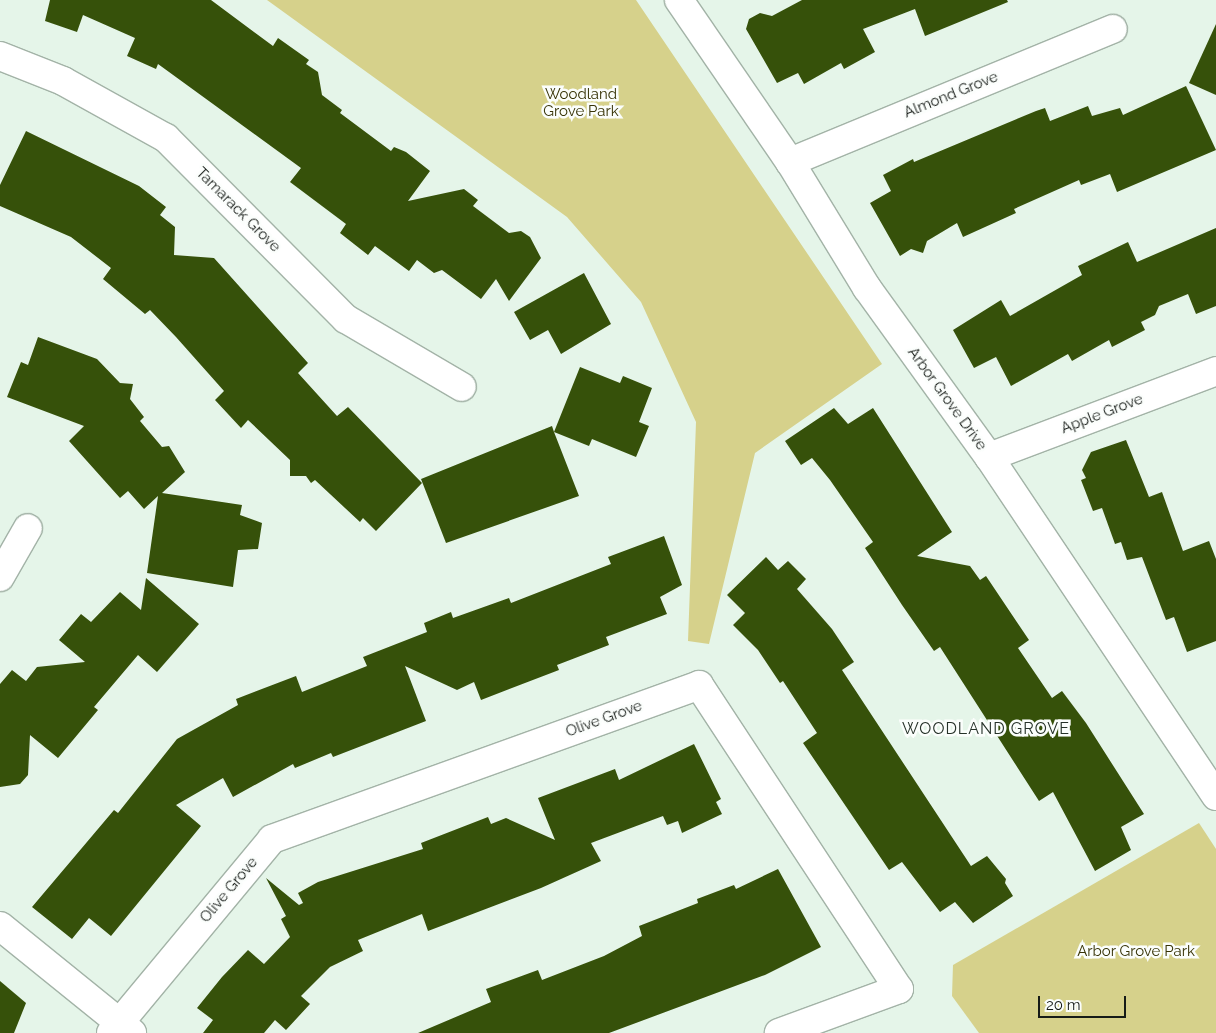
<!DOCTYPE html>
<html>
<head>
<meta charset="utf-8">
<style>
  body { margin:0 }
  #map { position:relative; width:1216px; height:1033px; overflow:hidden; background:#e5f5e9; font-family:Raleway,sans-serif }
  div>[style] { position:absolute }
  .green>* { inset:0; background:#d6d18b }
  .building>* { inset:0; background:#36510a }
  .roads { filter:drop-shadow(1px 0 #a3b3a7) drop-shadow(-1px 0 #a3b3a7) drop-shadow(0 1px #a3b3a7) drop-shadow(0 -1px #a3b3a7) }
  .minor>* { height:28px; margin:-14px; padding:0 14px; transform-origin:14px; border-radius:14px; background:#fff }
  span { translate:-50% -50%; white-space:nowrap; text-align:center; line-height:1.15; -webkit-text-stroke:5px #fbfefc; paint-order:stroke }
  .park-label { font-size:15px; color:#373306 }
  .street-label { font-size:15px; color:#161b17 }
  .neighbourhood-label { font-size:16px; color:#263229; letter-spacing:1px }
  .scale { position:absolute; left:1038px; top:996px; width:88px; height:22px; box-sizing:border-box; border:2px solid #161b17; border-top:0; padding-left:6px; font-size:15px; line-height:18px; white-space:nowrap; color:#161b17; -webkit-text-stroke:4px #fbfefc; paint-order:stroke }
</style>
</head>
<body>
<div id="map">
  <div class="green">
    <div style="clip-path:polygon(267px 0,636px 0,882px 364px,755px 453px,709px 644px,688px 641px,696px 422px,641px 302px,567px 217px)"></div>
    <div style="clip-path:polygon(1199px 823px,1216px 849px,1216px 1033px,979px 1033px,952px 996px,953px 965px)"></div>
  </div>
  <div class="building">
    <div style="clip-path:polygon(50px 0,211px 0,273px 46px,278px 38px,309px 60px,306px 64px,318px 72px,322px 95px,342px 110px,340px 113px,391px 151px,394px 147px,406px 152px,430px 171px,408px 201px,464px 189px,478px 200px,473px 206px,509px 233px,521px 231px,530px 237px,541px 258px,509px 301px,496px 279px,481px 299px,442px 270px,434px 273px,417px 260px,409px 271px,375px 246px,368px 255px,340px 233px,346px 224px,290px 182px,301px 168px,158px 64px,156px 69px,127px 56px,135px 38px,83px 15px,77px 32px,45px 21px)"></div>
    <div style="clip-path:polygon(802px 0,1007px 0,1008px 2px,925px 36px,915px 9px,863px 29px,875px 52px,844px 69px,841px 63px,804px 84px,798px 73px,777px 83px,746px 29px,749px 19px,760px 13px,772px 16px)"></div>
    <div style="clip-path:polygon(1216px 24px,1216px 95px,1189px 83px)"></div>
    <div style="clip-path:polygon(1186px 86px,1216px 150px,1117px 192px,1110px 174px,1081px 185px,1079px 180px,1014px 209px,1016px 213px,963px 237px,957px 223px,927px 241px,923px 253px,911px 249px,900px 256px,870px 203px,891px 191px,883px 175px,913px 159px,914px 162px,1036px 111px,1045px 108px,1050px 121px,1088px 106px,1092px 116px,1120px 108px,1123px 115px)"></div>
    <div style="clip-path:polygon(26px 131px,139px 186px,166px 207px,160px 215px,175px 227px,174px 255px,214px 258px,308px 363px,298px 373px,337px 416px,348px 407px,422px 483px,376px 531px,363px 518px,360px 522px,315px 480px,311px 483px,306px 476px,290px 476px,290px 460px,248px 420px,241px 428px,215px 400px,224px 391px,176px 337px,150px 310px,145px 314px,103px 279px,111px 268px,71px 237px,0 206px,0 185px)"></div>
    <div style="clip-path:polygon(1216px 228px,1216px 306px,1196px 314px,1188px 294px,1159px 306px,1155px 315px,1141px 322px,1145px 330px,1112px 347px,1109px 340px,1072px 361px,1068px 354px,1011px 386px,996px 357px,974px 368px,953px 330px,1001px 300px,1010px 316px,1082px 275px,1078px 266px,1128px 242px,1137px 262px)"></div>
    <div style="clip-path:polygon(584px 273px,611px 324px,561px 354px,548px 330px,530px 340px,514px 312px)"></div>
    <div style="clip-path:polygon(38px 337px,97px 359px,120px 383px,133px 384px,130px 399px,144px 417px,140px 421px,162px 447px,169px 446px,185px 472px,162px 493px,242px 505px,240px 515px,262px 523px,258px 549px,238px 550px,233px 587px,147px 573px,158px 496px,144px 509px,128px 491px,120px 498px,69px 441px,84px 426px,7px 397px,21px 362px,28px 365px)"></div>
    <div style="clip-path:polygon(580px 367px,620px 383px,623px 376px,652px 388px,639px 422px,649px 426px,636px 457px,592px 439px,589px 446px,554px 432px,579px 496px,446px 543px,421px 479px,552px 426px,554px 432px)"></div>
    <div style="clip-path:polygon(834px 408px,848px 424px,873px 408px,952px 532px,917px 556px,970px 566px,980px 580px,986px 576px,1029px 640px,1018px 648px,1052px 698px,1062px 691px,1086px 723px,1144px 814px,1121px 827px,1131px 850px,1095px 871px,1053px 792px,1039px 801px,940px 647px,934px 651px,902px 605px,865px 548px,873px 542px,830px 480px,812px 458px,801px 465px,785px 441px)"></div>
    <div style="clip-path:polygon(1126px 440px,1149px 497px,1162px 492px,1183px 551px,1209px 541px,1216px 559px,1216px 641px,1187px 652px,1174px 617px,1166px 620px,1142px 557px,1127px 560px,1121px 542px,1115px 544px,1102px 508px,1093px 511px,1081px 480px,1086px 478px,1082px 470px,1091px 452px)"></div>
    <div style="clip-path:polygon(664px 536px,682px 585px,660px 597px,667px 614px,606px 637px,609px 645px,557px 665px,559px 670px,481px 700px,474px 682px,457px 690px,405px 666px,426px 721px,333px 757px,331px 753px,295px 768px,293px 764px,233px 797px,223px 778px,176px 805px,201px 826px,111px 936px,89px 918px,72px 939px,32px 907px,114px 810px,118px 813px,177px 739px,238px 705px,236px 699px,296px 676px,302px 692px,367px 666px,363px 657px,427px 632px,424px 623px,451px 612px,453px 618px,509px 598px,511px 603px,611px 564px,608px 557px)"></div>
    <div style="clip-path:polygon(766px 557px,778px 570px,788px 561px,806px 579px,797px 589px,832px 629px,854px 662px,842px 670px,971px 866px,987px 856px,1006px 879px,1005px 883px,1013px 896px,973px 923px,955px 902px,940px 912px,902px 862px,889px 870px,803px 743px,817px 733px,783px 681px,780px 683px,758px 650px,733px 625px,745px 613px,727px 595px)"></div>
    <div style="clip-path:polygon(146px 578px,199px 624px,157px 672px,138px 655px,94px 707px,98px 710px,58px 758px,30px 735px,28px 775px,20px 784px,0 787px,0 684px,12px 670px,26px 681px,37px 667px,85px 662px,59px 640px,81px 614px,91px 622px,120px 592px,141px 610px)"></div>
    <div style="clip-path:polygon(694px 744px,721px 799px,716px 802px,722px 814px,682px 833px,678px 821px,667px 825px,663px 816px,591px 843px,601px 861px,541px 888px,428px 931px,422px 914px,358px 940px,363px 951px,330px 967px,301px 996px,310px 1004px,286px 1030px,275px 1020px,264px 1033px,203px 1033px,213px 1020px,197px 1008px,222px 977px,248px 950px,264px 964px,290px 937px,281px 919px,286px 916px,266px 878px,299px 905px,303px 903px,298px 893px,318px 882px,423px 849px,421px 843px,488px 817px,491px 824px,506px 818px,555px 840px,538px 798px,615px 769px,619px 780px)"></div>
    <div style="clip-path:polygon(778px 869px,821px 947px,765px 975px,609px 1033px,418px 1033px,491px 1002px,486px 989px,538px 970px,542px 980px,604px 956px,642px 936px,639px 926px,698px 903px,697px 899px,734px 885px,736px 889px)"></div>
    <div style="clip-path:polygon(0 981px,26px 1003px,14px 1033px,0 1033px)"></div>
  </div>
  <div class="roads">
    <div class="minor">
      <div style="left:679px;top:0;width:196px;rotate:55.6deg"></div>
      <div style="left:790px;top:162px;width:148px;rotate:58.6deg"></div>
      <div style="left:867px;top:288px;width:208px;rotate:54.2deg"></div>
      <div style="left:989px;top:457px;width:408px;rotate:56.2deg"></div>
      <div style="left:0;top:56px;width:68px;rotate:21.6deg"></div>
      <div style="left:63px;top:81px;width:118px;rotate:29deg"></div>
      <div style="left:166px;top:138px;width:255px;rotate:45.2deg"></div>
      <div style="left:346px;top:319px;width:134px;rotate:30.4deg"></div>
      <div style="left:790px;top:162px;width:349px;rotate:-22.4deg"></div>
      <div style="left:989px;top:457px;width:243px;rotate:-20.7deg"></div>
      <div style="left:0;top:577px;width:56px;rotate:-60.3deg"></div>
      <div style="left:0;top:926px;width:170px;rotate:39deg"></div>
      <div style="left:111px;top:1033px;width:252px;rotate:-50.3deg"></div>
      <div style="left:272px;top:839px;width:454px;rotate:-19.8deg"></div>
      <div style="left:699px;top:685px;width:364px;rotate:56.7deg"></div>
      <div style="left:899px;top:989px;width:128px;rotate:159.9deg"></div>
    </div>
  </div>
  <div class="park-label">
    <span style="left:581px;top:103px">Woodland<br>Grove Park</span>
    <span style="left:1136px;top:952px">Arbor Grove Park</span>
  </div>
  <div class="street-label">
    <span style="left:951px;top:95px;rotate:-22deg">Almond Grove</span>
    <span style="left:238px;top:210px;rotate:45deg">Tamarack Grove</span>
    <span style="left:947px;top:399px;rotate:54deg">Arbor Grove Drive</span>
    <span style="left:1102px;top:414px;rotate:-21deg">Apple Grove</span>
    <span style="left:604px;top:719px;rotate:-20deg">Olive Grove</span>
    <span style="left:229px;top:890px;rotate:-50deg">Olive Grove</span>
  </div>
  <div class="neighbourhood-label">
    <span style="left:986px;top:729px">WOODLAND GROVE</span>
  </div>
  <div class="scale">20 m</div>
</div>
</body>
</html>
